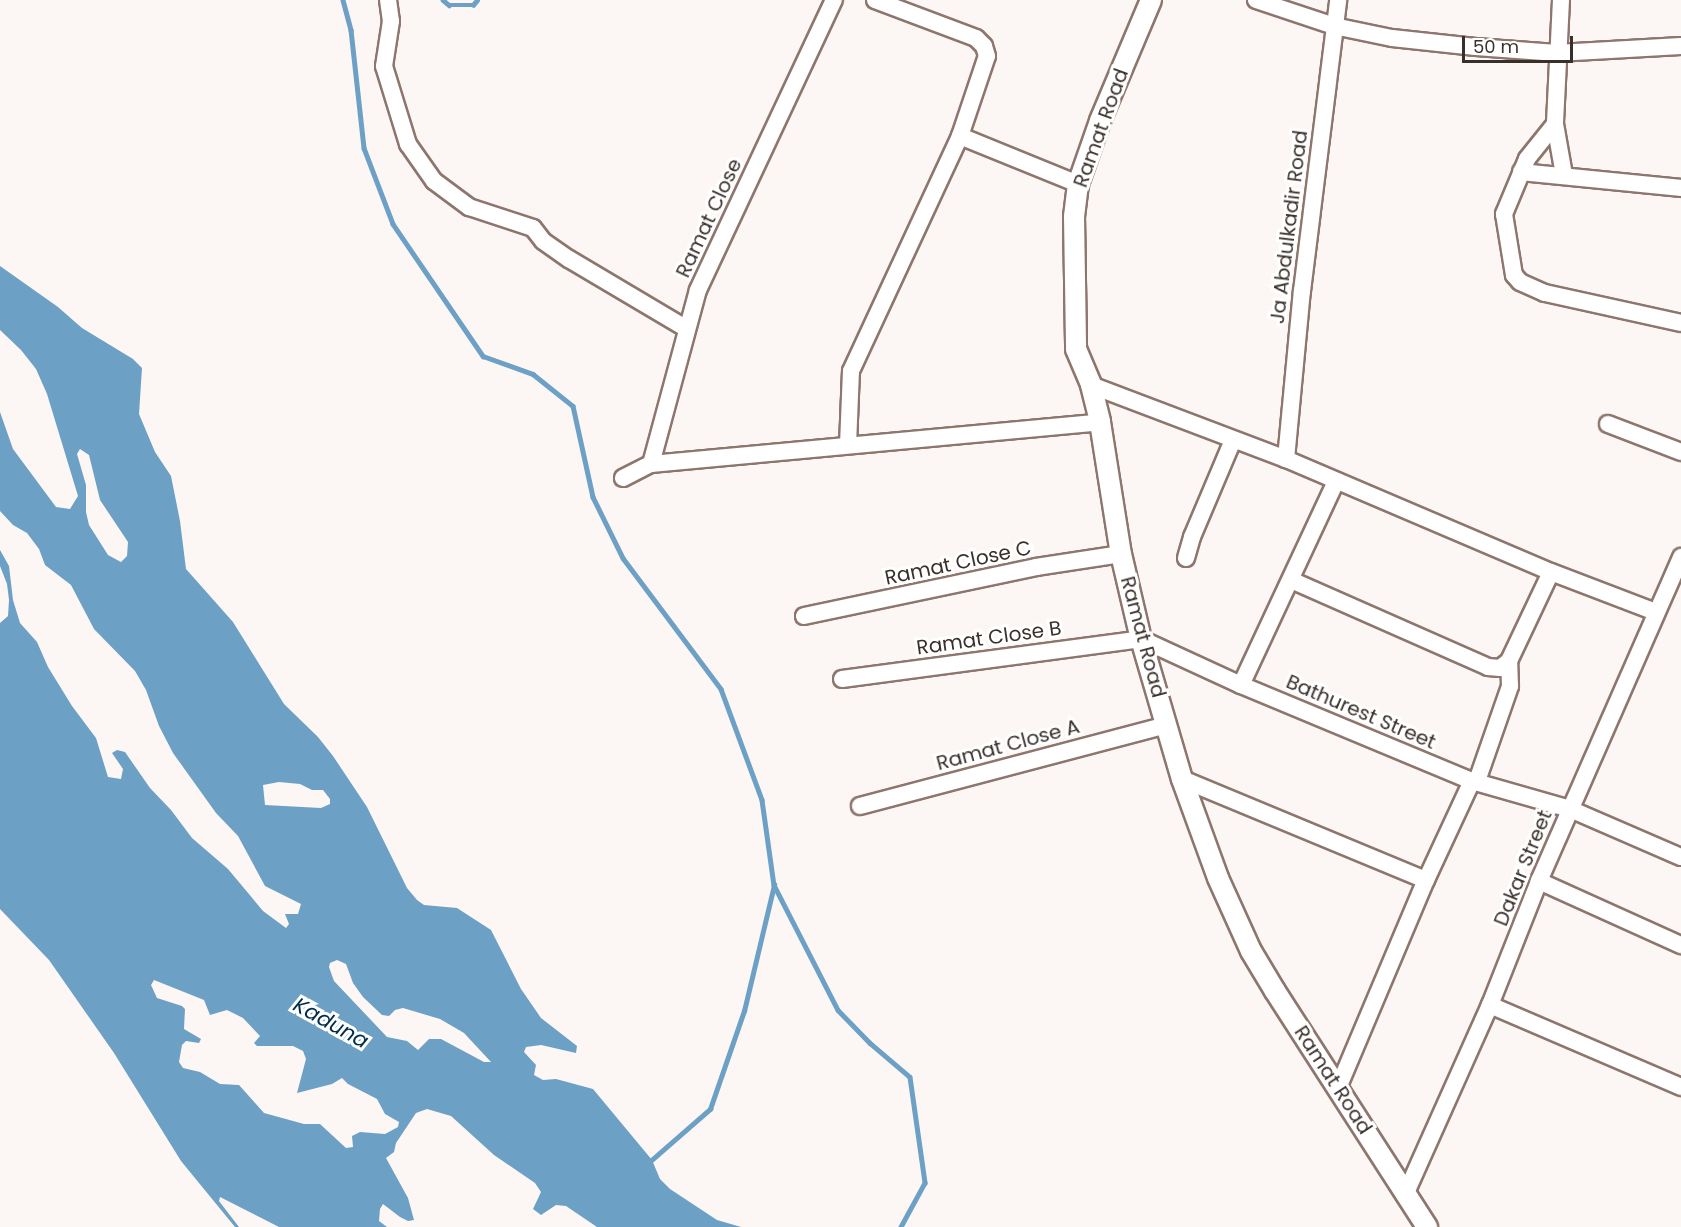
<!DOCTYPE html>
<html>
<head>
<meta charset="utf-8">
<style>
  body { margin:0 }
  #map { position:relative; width:1681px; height:1227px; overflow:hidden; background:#fcf7f5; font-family:Poppins,sans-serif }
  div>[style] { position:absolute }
  .water>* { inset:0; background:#6da0c5 }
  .stream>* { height:4.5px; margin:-2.25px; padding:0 2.25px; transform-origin:2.25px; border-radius:2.25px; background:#6da0c5 }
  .roads { filter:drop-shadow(2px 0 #8d766d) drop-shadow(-2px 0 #8d766d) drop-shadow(0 2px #8d766d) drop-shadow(0 -2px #8d766d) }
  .minor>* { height:16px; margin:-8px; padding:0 8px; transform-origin:8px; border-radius:8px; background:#fff }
  .tertiary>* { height:20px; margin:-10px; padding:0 10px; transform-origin:10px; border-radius:10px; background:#fff }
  span { translate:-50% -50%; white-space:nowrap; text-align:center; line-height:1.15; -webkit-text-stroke:6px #fff; paint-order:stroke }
  .street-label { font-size:20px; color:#39302b }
  .water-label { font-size:21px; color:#022d47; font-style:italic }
  .scale { position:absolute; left:1462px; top:36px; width:111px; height:27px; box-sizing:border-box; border:3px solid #39302b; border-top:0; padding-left:8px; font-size:18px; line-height:21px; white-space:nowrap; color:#39302b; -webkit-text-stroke:4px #fff; paint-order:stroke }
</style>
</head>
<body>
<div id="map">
  <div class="water">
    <div style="clip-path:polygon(evenodd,0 266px,58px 307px,82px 328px,133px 359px,142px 368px,139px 414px,155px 452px,171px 476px,180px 521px,186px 569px,233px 622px,284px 704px,318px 737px,333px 756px,367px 807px,407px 888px,417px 900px,424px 905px,457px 908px,491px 930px,521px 989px,541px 1018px,577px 1046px,576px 1053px,541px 1045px,526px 1047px,524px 1052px,536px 1065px,534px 1075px,543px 1080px,556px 1079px,593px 1089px,652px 1160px,660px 1179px,670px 1189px,717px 1220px,741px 1227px,597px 1227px,566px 1206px,556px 1205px,541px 1215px,533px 1209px,541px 1192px,535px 1183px,494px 1155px,451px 1116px,427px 1109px,416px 1113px,396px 1143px,394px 1152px,386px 1158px,408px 1198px,414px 1220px,408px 1221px,400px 1217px,383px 1204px,380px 1209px,379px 1221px,387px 1227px,279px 1227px,220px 1197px,219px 1201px,239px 1227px,235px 1227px,181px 1161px,114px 1053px,49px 960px,0 909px,0 623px,8px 616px,9px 600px,7px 584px,0 566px,0 550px,9px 566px,13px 600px,20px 623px,37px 642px,48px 667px,72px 706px,96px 738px,108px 777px,121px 779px,123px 769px,112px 753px,117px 750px,125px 752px,150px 788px,171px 810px,192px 838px,228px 869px,263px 911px,286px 928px,289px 924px,285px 914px,298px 914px,301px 904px,265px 886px,238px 836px,216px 813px,173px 753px,159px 726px,146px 690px,135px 671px,94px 629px,71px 585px,45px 565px,39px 549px,27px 533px,13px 525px,0 511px,0 412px,13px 449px,56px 507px,70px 509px,78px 496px,47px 394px,36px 369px,21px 350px,0 330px,0 266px,80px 449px,89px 455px,100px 500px,128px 542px,127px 556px,121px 562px,108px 555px,89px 525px,86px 512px,86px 485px,77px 454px,80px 449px,0 266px,279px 782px,300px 784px,312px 790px,323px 790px,330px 799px,330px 804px,321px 808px,265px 805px,263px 785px,279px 782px,0 266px,337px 960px,346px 964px,353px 983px,363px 997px,382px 1015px,389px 1016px,395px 1010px,403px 1008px,440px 1019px,464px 1033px,491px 1062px,484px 1062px,441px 1039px,429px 1039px,418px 1050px,407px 1041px,387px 1037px,334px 981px,329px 967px,330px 963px,337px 960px,0 266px,154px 980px,204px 1000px,210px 1015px,227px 1010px,243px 1018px,260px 1036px,254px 1043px,257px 1046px,293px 1046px,303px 1051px,306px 1059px,297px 1093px,332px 1084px,342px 1078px,348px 1084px,377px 1099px,385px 1114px,399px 1122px,398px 1127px,385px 1134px,360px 1132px,352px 1136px,353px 1147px,346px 1148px,320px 1124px,304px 1124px,264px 1113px,239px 1085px,220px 1084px,200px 1072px,183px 1068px,179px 1062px,182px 1045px,186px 1041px,199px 1043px,201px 1039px,184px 1029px,185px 1009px,182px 1006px,157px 998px,151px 985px,154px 980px)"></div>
  </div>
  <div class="stream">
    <div style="left:343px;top:0;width:31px;rotate:75deg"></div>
    <div style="left:351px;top:30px;width:119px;rotate:83.7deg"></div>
    <div style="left:364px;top:148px;width:81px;rotate:69.1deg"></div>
    <div style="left:393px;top:224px;width:160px;rotate:55.7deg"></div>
    <div style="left:483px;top:356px;width:53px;rotate:19.8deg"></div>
    <div style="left:533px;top:374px;width:51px;rotate:38.7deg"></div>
    <div style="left:573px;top:406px;width:93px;rotate:77.6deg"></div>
    <div style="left:593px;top:497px;width:68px;rotate:63.8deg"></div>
    <div style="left:623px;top:558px;width:164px;rotate:53.2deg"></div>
    <div style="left:721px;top:689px;width:118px;rotate:69.7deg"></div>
    <div style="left:762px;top:800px;width:86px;rotate:82deg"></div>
    <div style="left:774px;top:885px;width:140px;rotate:62.9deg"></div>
    <div style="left:838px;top:1010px;width:46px;rotate:45.9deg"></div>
    <div style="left:870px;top:1043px;width:52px;rotate:40.4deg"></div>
    <div style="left:910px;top:1077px;width:107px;rotate:81.9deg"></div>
    <div style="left:925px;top:1183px;width:50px;rotate:118.6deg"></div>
    <div style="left:443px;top:0;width:8px;rotate:40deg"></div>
    <div style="left:449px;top:5px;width:24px"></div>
    <div style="left:473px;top:5px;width:6px;rotate:-51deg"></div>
    <div style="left:647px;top:1164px;width:84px;rotate:-41.1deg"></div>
    <div style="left:710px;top:1109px;width:104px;rotate:-70.9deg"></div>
    <div style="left:744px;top:1011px;width:130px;rotate:-76.6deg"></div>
  </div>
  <div class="roads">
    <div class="minor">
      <div style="left:388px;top:0;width:21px;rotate:82deg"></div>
      <div style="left:391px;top:21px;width:46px;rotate:98.8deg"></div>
      <div style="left:384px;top:66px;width:82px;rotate:72.9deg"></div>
      <div style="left:408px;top:144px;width:45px;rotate:54.9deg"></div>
      <div style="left:434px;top:181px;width:44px;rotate:36.6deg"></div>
      <div style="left:469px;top:207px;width:67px;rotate:18.2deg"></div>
      <div style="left:533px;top:228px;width:16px;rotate:52deg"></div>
      <div style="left:543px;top:241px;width:32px;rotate:35deg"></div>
      <div style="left:569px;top:259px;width:137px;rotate:30.7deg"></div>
      <div style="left:1256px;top:0;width:82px;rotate:18.4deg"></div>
      <div style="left:1334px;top:26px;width:59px;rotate:11.7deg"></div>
      <div style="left:1392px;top:38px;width:84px;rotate:6.1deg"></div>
      <div style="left:1476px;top:47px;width:81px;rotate:4.2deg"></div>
      <div style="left:1557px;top:53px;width:124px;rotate:-3.2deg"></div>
      <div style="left:1561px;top:0;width:124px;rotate:92.8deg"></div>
      <div style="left:1555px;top:124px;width:45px;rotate:128.7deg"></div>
      <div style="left:1527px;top:159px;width:60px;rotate:112.7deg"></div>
      <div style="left:1504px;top:214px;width:62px;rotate:80.7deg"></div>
      <div style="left:1514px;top:275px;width:9px;rotate:49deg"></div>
      <div style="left:1520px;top:282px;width:27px;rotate:24deg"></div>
      <div style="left:1545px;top:293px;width:139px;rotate:12.4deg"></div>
      <div style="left:1555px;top:124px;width:52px;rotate:80deg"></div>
      <div style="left:960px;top:136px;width:127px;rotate:22.1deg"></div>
      <div style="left:1521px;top:172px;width:161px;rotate:5.7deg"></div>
      <div style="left:1091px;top:385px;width:209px;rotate:20.8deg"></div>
      <div style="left:1286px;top:459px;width:288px;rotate:23.1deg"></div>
      <div style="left:1551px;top:572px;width:112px;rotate:20.9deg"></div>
      <div style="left:1608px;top:424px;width:78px;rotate:21deg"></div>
      <div style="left:848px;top:445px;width:74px;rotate:-87.7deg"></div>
      <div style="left:851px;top:371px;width:259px;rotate:-65.1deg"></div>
      <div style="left:960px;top:136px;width:84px;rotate:-71.4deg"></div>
      <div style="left:987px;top:56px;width:10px;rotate:-107deg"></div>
      <div style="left:984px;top:46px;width:11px;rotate:-135deg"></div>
      <div style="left:976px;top:38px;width:108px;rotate:-159.4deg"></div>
      <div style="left:1286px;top:459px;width:169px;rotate:-84.6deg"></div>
      <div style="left:1302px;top:291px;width:293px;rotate:-82.9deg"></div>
      <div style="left:651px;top:464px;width:180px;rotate:-74.9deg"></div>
      <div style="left:698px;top:290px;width:320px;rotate:-64.9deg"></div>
      <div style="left:623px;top:478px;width:31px;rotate:-27deg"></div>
      <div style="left:651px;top:464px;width:451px;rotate:-5.3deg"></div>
      <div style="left:1186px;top:558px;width:22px;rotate:-74deg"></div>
      <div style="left:1192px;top:537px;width:105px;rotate:-67.1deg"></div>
      <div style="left:1291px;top:580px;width:215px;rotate:23.8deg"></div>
      <div style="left:1488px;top:667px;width:12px;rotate:5deg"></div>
      <div style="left:1500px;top:668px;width:11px;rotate:-38deg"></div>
      <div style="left:1509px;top:661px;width:98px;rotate:-64.7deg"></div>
      <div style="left:804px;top:616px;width:237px;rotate:-11.9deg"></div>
      <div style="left:1036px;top:567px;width:86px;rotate:-8.7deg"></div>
      <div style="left:842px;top:679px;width:302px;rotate:-7.6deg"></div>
      <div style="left:1141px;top:639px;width:110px;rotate:24.7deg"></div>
      <div style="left:1241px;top:685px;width:250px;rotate:22.6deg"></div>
      <div style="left:1472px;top:781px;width:102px;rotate:15.9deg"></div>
      <div style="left:1570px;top:809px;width:121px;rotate:23.4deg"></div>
      <div style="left:1241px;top:685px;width:225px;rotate:-65deg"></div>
      <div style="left:1182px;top:779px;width:264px;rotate:22.5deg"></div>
      <div style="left:1477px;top:781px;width:101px;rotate:-70.8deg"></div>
      <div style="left:1510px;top:686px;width:25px;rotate:-92deg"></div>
      <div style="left:860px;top:806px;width:317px;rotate:-14.8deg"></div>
      <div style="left:1539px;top:881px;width:156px;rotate:24.3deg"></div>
      <div style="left:1490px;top:1005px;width:208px;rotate:23.2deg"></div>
      <div style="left:1338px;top:1088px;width:226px;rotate:-67.1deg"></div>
      <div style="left:1426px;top:880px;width:109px;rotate:-65.1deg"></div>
      <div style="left:1405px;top:1195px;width:208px;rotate:-65.9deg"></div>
      <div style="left:1490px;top:1005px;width:133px;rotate:-68.4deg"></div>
      <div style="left:1539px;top:881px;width:354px;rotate:-66.3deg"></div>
    </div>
    <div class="tertiary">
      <div style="left:1151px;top:0;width:131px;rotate:112.9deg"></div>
      <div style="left:1100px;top:121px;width:67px;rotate:109.2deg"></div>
      <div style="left:1078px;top:184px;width:32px;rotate:97deg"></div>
      <div style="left:1074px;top:216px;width:133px;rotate:89.1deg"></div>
      <div style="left:1076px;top:349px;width:39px;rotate:67deg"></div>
      <div style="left:1091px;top:385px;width:38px;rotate:76deg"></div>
      <div style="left:1100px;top:422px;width:134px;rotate:81deg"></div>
      <div style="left:1121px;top:554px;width:87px;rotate:76.8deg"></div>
      <div style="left:1141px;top:639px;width:146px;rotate:73.7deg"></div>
      <div style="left:1182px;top:779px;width:105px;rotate:70deg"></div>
      <div style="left:1218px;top:878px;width:80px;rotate:65.7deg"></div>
      <div style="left:1251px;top:951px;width:47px;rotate:59deg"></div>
      <div style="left:1275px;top:991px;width:281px;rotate:57.2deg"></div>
    </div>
  </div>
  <div class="street-label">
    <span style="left:1101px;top:128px;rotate:-70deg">Ramat Road</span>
    <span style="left:709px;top:218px;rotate:-65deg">Ramat Close</span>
    <span style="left:1289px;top:227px;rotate:-83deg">Ja Abdulkadir Road</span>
    <span style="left:958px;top:563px;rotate:-12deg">Ramat Close C</span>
    <span style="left:1143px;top:637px;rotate:75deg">Ramat Road</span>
    <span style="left:989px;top:638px;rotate:-8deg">Ramat Close B</span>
    <span style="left:1361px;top:712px;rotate:23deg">Bathurest Street</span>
    <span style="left:1008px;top:745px;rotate:-15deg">Ramat Close A</span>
    <span style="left:1523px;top:868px;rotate:-68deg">Dakar Street</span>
    <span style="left:1333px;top:1080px;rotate:57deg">Ramat Road</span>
  </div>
  <div class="water-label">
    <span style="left:331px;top:1023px;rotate:29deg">Kaduna</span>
  </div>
  <div class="scale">50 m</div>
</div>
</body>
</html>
